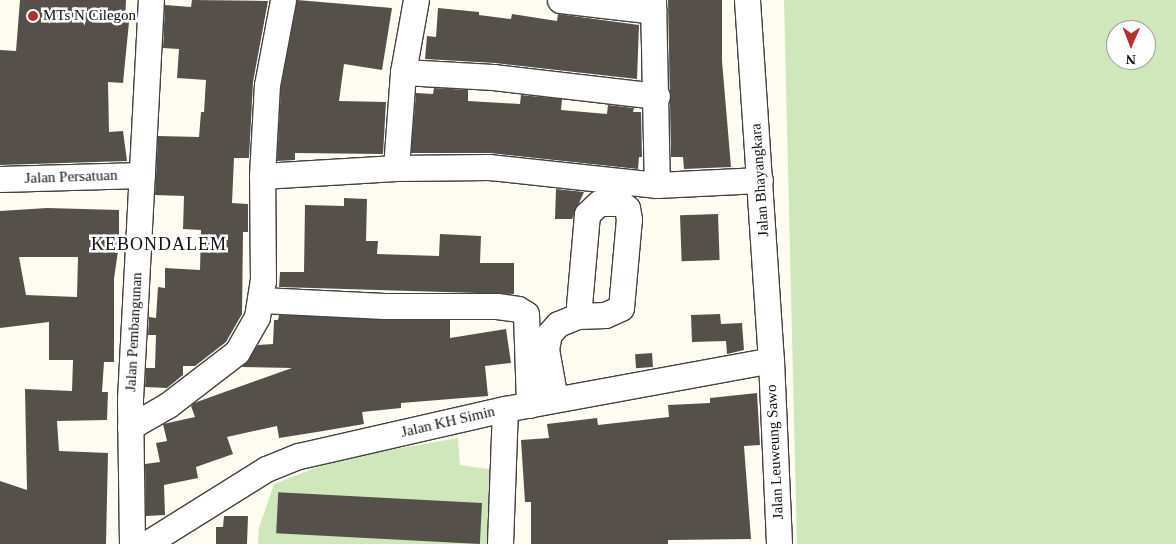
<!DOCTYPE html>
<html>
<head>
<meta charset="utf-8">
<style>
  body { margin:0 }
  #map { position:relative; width:1176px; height:544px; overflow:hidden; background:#fefcf0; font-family:"Times New Roman",serif }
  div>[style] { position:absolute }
  .green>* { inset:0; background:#cfe7bb }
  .building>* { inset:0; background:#56504b; transform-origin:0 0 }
  .roads { filter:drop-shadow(1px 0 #414141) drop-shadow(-1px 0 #414141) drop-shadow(0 1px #414141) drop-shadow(0 -1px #414141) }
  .minor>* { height:25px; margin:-12.5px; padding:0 12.5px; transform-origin:12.5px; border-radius:12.5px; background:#fff }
  .dots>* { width:14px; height:14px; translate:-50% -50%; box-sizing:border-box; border:2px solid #fff; border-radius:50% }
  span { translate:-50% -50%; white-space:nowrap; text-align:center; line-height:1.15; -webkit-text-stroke:5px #fff; paint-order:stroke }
  .poi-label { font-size:15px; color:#0e0e0e }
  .left { translate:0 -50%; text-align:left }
  .street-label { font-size:15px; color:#0e0e0e }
  .quarter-label { font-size:18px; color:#0e0e0e; letter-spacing:1px }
  .north { position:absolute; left:1106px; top:20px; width:50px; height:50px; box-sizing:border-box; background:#fff; border:1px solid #9f9f9f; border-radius:50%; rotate:181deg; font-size:14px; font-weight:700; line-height:20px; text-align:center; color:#0e0e0e }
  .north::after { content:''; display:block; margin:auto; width:18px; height:22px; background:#b72f2d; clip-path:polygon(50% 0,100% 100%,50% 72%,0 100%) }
</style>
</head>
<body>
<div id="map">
  <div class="green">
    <div style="clip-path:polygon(evenodd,784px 0,1176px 0,1176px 544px,797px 544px,784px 0,1116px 30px,1146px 30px,1146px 60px,1116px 60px,1116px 30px)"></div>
    <div style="clip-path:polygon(458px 438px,460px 465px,508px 472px,502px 544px,258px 544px,259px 528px,274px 484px,338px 459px)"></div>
  </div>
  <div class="building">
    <div style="clip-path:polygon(20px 0,126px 0,125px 22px,129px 22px,123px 83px,108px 82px,109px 132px,123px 131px,127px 161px,0 165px,0 50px,16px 51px)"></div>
    <div style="clip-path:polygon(192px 0,268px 1px,253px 82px,249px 158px,234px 158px,232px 203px,248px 204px,248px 232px,243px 232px,242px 314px,226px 342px,195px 366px,183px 366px,183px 375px,167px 388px,145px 387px,146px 368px,155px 368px,156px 335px,148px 335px,149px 317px,156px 318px,158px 287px,165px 288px,165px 268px,200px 270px,201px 230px,183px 229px,184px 196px,155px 195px,158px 136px,199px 137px,201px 112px,204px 112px,206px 80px,177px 78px,179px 49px,163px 48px,165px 5px,191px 7px)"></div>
    <div style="clip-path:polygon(297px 0,392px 8px,382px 70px,344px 64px,339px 101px,386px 102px,383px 154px,295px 153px,295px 160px,277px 161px,281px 87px)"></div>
    <div style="clip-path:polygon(668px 0,722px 0,722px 61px,731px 167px,684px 169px,683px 157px,671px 157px)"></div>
    <div style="clip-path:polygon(438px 8px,479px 12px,479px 15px,511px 19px,512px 14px,557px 21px,558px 14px,639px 25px,637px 79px,495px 63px,425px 59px,427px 36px,436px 37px)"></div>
    <div style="clip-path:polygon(434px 88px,468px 90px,468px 101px,520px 104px,521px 95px,562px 99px,561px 110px,607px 114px,608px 105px,634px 108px,633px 112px,641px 112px,642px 157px,639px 157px,638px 169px,490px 153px,411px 153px,416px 93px,433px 94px)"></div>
    <div style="clip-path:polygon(556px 189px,584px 192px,572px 219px,555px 219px)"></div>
    <div style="clip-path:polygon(344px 198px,367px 199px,366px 241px,378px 241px,377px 254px,439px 256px,440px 234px,481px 236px,480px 263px,514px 263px,514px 294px,279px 287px,280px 272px,304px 272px,305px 205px,344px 206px)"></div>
    <div style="clip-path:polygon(evenodd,47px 208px,119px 210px,119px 244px,114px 279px,114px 362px,104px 362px,102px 392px,108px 392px,107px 420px,57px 421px,59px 451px,108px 453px,106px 544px,0 544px,0 481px,27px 490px,25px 389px,72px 391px,73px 360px,49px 360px,49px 322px,0 328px,0 211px,47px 208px,19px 257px,78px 257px,77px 297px,26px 295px,19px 257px)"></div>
    <div style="left:718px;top:214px;width:46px;height:38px;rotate:88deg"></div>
    <div style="clip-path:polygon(720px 314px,721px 324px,742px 323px,744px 350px,727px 354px,726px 341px,692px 342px,691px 315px)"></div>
    <div style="clip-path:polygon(279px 315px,450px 320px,450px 338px,506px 329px,511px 363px,485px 366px,488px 396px,401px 403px,401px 408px,362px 412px,364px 424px,317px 432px,279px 438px,277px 426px,227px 437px,233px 454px,196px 467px,198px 478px,164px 485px,165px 515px,146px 516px,145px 464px,160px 462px,156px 443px,167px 441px,163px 424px,195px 417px,191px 406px,194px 403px,292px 368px,242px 367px,258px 345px,273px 344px,274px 320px,278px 320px)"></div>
    <div style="left:652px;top:353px;width:14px;height:17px;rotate:86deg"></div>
    <div style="clip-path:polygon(757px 393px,760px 445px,744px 446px,751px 539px,668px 540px,668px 544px,531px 544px,531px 502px,525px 502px,521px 440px,549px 438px,547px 424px,597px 418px,598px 425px,669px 417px,668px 405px,710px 403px,710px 398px)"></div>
    <div style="left:482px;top:503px;width:41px;height:204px;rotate:93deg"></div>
    <div style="clip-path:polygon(224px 516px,248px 516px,247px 544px,216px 544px,216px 527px,223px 527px)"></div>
  </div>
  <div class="roads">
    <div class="minor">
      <div style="left:560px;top:0;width:94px;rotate:6.7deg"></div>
      <div style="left:653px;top:0;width:185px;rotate:88.8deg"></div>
      <div style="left:747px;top:0;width:361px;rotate:86.2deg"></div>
      <div style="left:771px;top:360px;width:184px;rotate:87.5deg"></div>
      <div style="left:403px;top:72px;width:90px;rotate:3.2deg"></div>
      <div style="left:493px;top:77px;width:165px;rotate:6.6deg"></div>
      <div style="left:396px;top:168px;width:96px;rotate:-85.8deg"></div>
      <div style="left:403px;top:72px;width:73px;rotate:-79.8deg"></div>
      <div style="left:262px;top:176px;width:134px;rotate:-3.4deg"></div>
      <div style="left:396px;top:168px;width:93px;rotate:-0.6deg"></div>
      <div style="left:489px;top:167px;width:169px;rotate:6.1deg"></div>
      <div style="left:657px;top:185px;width:103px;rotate:-2.8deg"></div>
      <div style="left:0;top:179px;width:142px;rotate:-1.6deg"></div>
      <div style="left:261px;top:300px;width:123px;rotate:2.8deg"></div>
      <div style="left:384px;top:306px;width:113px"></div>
      <div style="left:497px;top:306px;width:21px;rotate:8deg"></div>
      <div style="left:518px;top:309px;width:9px;rotate:32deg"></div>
      <div style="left:526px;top:314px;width:91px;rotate:88.1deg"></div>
      <div style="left:555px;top:399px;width:51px;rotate:-100.2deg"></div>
      <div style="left:546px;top:349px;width:15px;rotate:-79deg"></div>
      <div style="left:549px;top:334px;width:13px;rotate:-48deg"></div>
      <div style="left:558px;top:324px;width:22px;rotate:-22deg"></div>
      <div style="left:578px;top:316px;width:27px;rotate:-2deg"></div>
      <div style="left:605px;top:315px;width:17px;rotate:-24deg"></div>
      <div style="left:621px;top:308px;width:89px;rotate:-84.9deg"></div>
      <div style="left:629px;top:219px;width:11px;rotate:-100deg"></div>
      <div style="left:627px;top:208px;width:8px;rotate:-140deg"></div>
      <div style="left:621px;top:203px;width:22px;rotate:180deg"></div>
      <div style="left:599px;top:203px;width:16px;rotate:137deg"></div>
      <div style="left:587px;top:214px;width:102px;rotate:95deg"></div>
      <div style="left:130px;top:427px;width:44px;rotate:-30.1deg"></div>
      <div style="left:168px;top:405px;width:87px;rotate:-37.5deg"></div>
      <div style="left:237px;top:352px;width:40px;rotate:-60.3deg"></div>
      <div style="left:257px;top:317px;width:36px;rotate:-81deg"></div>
      <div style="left:263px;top:281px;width:105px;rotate:-90.5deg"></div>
      <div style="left:262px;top:176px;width:91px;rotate:-86.9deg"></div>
      <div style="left:267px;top:85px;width:86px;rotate:-79.3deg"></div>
      <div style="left:132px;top:544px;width:145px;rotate:-90.8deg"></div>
      <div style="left:130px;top:399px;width:400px;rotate:-87deg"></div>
      <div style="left:146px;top:544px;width:142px;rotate:-32deg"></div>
      <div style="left:266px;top:469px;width:35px;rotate:-22deg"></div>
      <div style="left:299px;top:456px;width:211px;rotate:-12.9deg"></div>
      <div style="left:505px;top:409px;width:270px;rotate:-10.4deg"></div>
      <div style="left:500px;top:544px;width:135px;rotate:-87.9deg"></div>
    </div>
  </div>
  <div class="dots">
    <div style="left:33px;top:16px;background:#b72f2d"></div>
  </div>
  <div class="poi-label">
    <span class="left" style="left:43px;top:16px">MTs N Cilegon</span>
  </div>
  <div class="street-label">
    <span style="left:71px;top:177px;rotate:-2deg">Jalan Persatuan</span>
    <span style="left:760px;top:180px;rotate:-94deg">Jalan Bhayangkara</span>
    <span style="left:134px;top:332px;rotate:-87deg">Jalan Pembangunan</span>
    <span style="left:448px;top:422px;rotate:-13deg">Jalan KH Simin</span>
    <span style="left:775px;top:452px;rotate:-93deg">Jalan Leuweung Sawo</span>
  </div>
  <div class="quarter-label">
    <span style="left:159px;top:244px">KEBONDALEM</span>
  </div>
  <div class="north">N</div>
</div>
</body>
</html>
